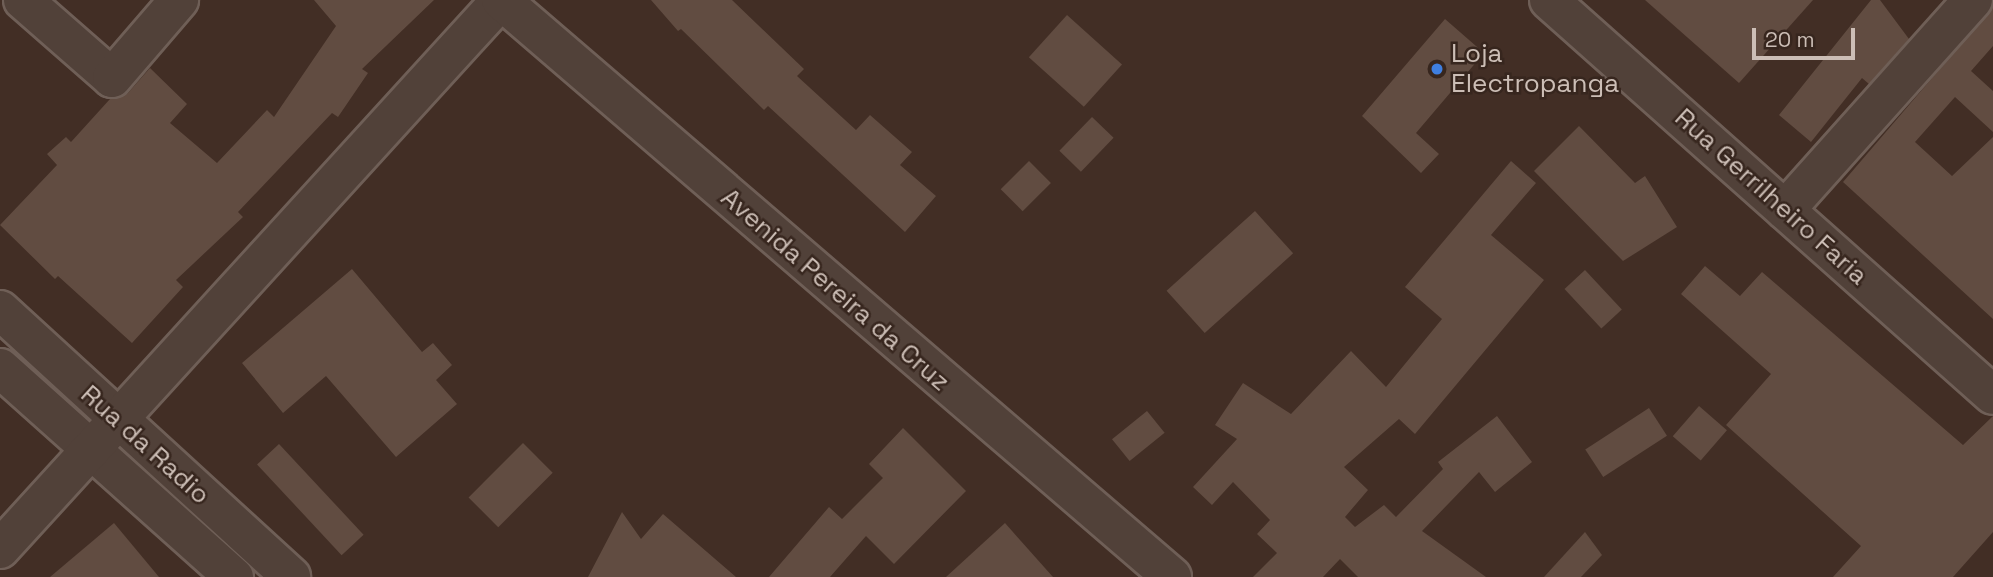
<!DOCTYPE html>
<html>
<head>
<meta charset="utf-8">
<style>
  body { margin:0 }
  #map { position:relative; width:1993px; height:577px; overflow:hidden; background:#422e25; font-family:"Space Grotesk",sans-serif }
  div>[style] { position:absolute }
  .building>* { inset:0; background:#614c41; transform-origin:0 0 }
  .roads { filter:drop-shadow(2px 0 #6f5f57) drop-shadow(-2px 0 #6f5f57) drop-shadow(0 2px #6f5f57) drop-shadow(0 -2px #6f5f57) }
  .minor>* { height:38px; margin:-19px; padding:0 19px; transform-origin:19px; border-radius:19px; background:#514139 }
  .dots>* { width:19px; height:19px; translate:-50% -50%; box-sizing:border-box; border:4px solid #37261e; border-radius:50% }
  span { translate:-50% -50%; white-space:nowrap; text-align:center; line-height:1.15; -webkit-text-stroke:5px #37261e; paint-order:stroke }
  .poi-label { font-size:26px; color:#ccbeb6 }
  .left { translate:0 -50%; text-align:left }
  .street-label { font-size:26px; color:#ccbeb6 }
  .scale { position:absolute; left:1752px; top:28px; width:103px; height:32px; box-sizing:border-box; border:4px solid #ccbeb6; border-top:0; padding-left:9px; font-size:21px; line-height:24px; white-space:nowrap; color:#ccbeb6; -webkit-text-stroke:5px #37261e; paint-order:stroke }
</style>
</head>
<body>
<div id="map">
  <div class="building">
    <div style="clip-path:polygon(314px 0,434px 0,362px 69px,368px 73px,338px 117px,332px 113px,238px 212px,243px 217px,176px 280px,183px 287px,132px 343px,58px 276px,55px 279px,0 225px,57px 165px,47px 154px,66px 137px,71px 142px,110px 99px,128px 93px,150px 68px,187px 104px,170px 123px,217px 163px,267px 110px,274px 117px,336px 26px)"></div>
    <div style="clip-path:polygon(651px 0,732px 0,804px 69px,797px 76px,856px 130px,870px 115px,912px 152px,900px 165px,936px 196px,905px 232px,768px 106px,764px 110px,681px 29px,678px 31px)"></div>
    <div style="clip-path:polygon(1645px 0,1813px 0,1739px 83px)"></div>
    <div style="clip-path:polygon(1871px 0,1880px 0,1909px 39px,1869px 84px,1862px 78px,1811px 142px,1779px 115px)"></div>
    <div style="clip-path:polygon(1993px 7px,1993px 46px,1971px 71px,1993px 91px,1993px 132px,1955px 97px,1915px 142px,1952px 176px,1993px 137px,1993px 319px,1843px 182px)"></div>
    <div style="left:1067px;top:15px;width:74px;height:57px;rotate:42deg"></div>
    <div style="clip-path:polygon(1445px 19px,1484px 53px,1416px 133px,1439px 154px,1421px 173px,1362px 116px)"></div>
    <div style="left:1092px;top:117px;width:30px;height:47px;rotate:44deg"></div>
    <div style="clip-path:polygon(1579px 126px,1635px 183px,1645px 176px,1677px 227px,1623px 261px,1534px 171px)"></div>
    <div style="left:1029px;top:161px;width:31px;height:40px;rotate:45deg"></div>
    <div style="clip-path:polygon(1511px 161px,1536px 183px,1491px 235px,1544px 280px,1415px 434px,1399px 419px,1344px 467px,1368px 490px,1345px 517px,1355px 527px,1384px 505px,1396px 517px,1443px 469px,1438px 462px,1497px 416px,1532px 462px,1495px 492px,1479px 472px,1422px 531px,1486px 577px,1358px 577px,1340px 559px,1323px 577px,1253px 577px,1277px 553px,1257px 534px,1270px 520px,1233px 482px,1212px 505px,1193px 487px,1237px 439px,1215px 425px,1243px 383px,1291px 414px,1351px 351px,1386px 387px,1442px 319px,1405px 287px)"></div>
    <div style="left:1255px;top:211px;width:57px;height:119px;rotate:48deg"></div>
    <div style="clip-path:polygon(1705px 266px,1740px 296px,1762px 272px,1963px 445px,1993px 416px,1993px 532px,1953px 577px,1833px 577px,1861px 546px,1726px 425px,1771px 374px,1681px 294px)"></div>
    <div style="clip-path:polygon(352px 269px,422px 352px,433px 343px,452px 365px,436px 380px,457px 404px,396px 457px,326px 376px,283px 413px,242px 363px)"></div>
    <div style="left:1585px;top:270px;width:54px;height:28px;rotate:47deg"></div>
    <div style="left:1699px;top:406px;width:37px;height:40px;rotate:41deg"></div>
    <div style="left:1649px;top:408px;width:33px;height:76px;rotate:57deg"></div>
    <div style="left:1147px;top:411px;width:28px;height:45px;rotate:51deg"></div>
    <div style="clip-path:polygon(903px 428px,966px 491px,894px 564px,866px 536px,830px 577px,769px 577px,829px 507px,842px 519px,883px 478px,869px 464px)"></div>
    <div style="left:523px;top:443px;width:42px;height:77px;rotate:45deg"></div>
    <div style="left:279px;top:444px;width:124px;height:30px;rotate:47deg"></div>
    <div style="clip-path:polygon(622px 512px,641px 539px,663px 514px,736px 577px,588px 577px)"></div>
    <div style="clip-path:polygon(114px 523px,159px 577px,50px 577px)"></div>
    <div style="clip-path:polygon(1005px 523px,1053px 577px,946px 577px)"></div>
    <div style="clip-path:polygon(1585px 532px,1602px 555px,1581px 577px,1544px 577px)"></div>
  </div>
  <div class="roads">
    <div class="minor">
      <div style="left:23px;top:0;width:118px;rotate:41.2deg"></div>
      <div style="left:112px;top:78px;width:103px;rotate:-49.3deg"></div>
      <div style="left:1549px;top:0;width:594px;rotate:41.66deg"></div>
      <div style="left:1785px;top:210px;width:282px;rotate:-48.2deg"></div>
      <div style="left:0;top:310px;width:395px;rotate:42.5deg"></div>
      <div style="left:0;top:368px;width:314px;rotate:41.8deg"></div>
      <div style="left:0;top:549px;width:743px;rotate:-47.62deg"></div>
      <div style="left:501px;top:0;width:885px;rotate:40.69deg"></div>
    </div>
  </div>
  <div class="dots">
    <div style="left:1437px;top:69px;background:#3f7fe0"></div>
  </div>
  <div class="poi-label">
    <span class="left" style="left:1451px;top:69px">Loja<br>Electropanga</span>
  </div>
  <div class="street-label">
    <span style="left:1771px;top:197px;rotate:42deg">Rua Gerrilheiro Faria</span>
    <span style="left:835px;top:290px;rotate:41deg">Avenida Pereira da Cruz</span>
    <span style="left:145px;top:445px;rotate:42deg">Rua da Radio</span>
  </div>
  <div class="scale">20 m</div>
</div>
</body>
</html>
